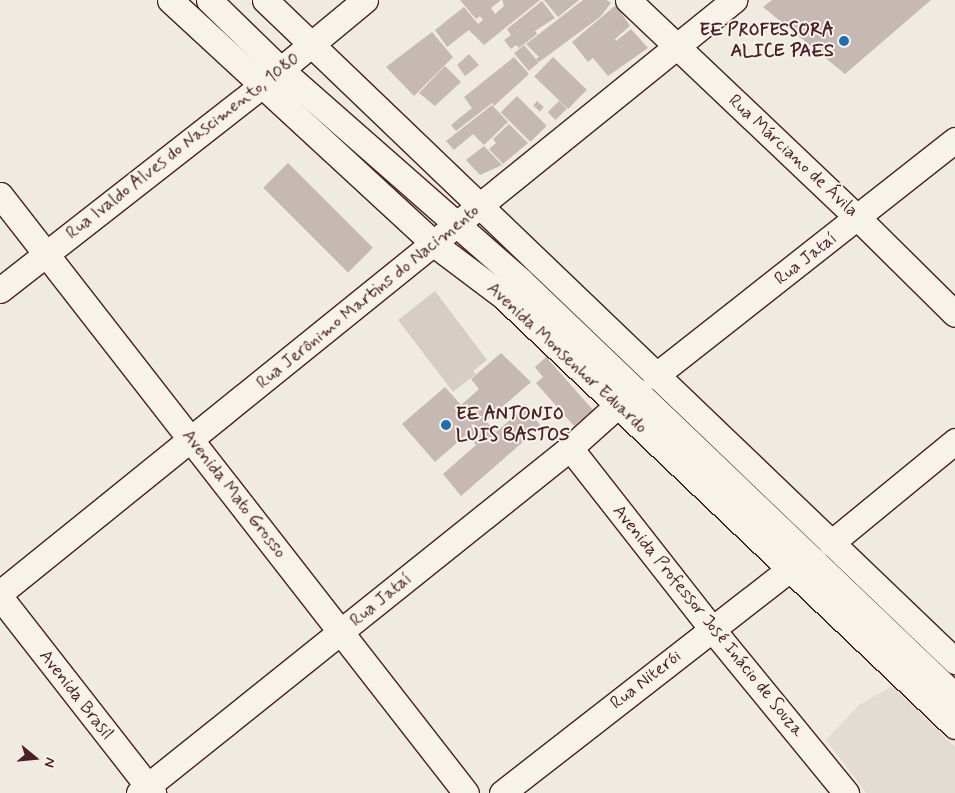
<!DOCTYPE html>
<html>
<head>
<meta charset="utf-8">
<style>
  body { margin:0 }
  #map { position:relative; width:955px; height:793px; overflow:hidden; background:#f0ebe0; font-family:Mynerve,sans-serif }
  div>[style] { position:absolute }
  .built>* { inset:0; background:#e3dcd2 }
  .green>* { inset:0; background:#d8cdc6 }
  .building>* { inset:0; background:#c6b8b3; transform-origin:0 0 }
  .roads { filter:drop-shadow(1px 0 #4a1f2b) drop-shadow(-1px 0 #4a1f2b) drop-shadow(0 1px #4a1f2b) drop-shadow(0 -1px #4a1f2b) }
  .minor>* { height:25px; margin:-12.5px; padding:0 12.5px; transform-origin:12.5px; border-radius:12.5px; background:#f7f3e8 }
  .dots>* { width:14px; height:14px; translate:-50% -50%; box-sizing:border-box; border:2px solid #f7f3e8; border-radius:50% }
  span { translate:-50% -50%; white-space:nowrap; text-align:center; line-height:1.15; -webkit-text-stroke:4px #f7f3e8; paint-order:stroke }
  .poi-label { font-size:18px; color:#4a1f2b; font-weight:700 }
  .right { translate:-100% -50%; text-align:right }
  .left { translate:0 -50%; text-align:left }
  .street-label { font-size:18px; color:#4a1f2b }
  .north { position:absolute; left:10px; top:733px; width:50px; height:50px; -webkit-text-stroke:4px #f7f3e8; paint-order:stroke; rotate:107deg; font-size:14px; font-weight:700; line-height:20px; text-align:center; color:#4a1f2b }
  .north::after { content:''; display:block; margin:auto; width:18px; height:22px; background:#4a1f2b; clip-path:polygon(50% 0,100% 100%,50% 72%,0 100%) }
</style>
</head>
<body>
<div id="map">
  <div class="built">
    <div style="clip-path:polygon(892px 686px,955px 747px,955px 793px,866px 793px,826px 740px,859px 705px)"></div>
  </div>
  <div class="green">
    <div style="clip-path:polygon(435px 291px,487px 360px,473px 371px,476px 374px,453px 392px,398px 320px)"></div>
  </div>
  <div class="building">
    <div style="clip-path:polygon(460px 0,501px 0,491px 8px,495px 14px,504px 6px,502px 0,540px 0,484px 45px,469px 30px,447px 47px,435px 30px,464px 7px,478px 24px,483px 20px,480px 16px,476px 19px)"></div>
    <div style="clip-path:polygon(544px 0,579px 0,558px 17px)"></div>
    <div style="clip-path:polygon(583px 0,607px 0,611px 3px,600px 17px,539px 62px,536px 59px,539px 57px,526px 44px)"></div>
    <div style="clip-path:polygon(772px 0,931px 0,845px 74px,763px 7px)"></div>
    <div style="clip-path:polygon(542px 1px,555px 18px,535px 31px,537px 34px,519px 48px,516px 45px,511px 49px,504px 40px,511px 35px,507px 29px)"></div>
    <div style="clip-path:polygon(616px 5px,630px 26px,615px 39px,616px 41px,631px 29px,648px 48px,608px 76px,593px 58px,588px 62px,572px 42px)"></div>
    <div style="clip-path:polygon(432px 32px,453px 57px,414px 96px,386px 67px)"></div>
    <div style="left:524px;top:45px;width:23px;height:13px;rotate:50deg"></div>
    <div style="clip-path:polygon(469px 54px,479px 65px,465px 76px,457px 65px)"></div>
    <div style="clip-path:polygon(514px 57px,529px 74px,494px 106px,492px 103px,456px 131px,451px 125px,472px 108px,464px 97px)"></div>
    <div style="left:553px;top:57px;width:47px;height:27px;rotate:44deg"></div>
    <div style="clip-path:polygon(445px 66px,461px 82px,435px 106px,419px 93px)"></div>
    <div style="left:517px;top:96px;width:42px;height:23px;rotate:45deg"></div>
    <div style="left:537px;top:101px;width:9px;height:6px;rotate:41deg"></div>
    <div style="left:559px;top:101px;width:11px;height:16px;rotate:45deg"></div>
    <div style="clip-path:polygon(492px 105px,508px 122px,484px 145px,473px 134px,454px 150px,446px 141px)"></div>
    <div style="clip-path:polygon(509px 124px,528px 143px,503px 164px,489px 149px,496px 143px,493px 139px)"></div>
    <div style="clip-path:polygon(484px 146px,502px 165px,480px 175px,466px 160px)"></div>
    <div style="left:288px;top:163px;width:120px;height:35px;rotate:45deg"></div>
    <div style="clip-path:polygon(501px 353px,531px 382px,486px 421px,496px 432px,525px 407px,541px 426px,461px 496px,443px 474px,476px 445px,467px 434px,435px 462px,402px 424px,445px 387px,461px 405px,479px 389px,471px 379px)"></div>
    <div style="clip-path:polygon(546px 357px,593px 410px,574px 426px,536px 383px,543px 377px,535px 367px)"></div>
  </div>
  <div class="roads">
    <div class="minor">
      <div style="left:170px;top:0;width:359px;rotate:42.7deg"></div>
      <div style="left:434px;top:244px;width:86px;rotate:37deg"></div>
      <div style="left:503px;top:296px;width:624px;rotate:43.57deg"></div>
      <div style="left:209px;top:0;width:100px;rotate:44.2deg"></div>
      <div style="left:281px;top:70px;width:318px;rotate:41.3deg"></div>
      <div style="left:520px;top:280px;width:602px;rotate:43.72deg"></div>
      <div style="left:265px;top:0;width:956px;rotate:43.77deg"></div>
      <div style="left:628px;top:0;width:317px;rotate:43.5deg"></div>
      <div style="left:858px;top:218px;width:136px;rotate:44.7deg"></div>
      <div style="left:0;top:195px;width:758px;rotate:52.07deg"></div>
      <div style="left:0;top:290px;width:331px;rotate:-38deg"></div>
      <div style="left:261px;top:86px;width:135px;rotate:-39.6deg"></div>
      <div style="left:655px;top:376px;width:382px;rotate:-38.2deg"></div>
      <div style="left:570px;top:448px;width:230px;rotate:51.9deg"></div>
      <div style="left:712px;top:629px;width:212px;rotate:50.7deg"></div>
      <div style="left:831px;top:543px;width:161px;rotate:-39.4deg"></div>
      <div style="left:0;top:593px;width:944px;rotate:-38.93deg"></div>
      <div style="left:0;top:597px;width:249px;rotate:52deg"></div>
      <div style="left:139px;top:793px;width:552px;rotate:-38.68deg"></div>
      <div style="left:570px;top:448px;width:66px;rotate:-41.9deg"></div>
      <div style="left:502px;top:793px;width:366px;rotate:-37.9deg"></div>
    </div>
  </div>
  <div class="dots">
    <div style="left:844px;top:41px;background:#1f6fb2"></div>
    <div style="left:446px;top:425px;background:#1f6fb2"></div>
  </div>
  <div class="poi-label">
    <span class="right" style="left:834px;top:41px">EE PROFESSORA<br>ALICE PAES</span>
    <span class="left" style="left:456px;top:425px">EE ANTONIO<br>LUIS BASTOS</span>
  </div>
  <div class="street-label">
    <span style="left:183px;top:146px;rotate:-38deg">Rua Ivaldo Alves do Nascimento, 1080</span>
    <span style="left:793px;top:156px;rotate:43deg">Rua Márciano de Ávila</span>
    <span style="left:806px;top:259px;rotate:-38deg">Rua Jataí</span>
    <span style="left:368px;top:297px;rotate:-39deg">Rua Jerônimo Martins do Nacimento</span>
    <span style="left:567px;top:358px;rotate:43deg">Avenida Monsenhor Eduardo</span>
    <span style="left:234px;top:494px;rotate:52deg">Avenida Mato Grosso</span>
    <span style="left:381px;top:600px;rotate:-39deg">Rua Jataí</span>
    <span style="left:708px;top:621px;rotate:51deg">Avenida Professor José Inácio de Souza</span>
    <span style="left:646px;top:680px;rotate:-38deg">Rua Niterói</span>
    <span style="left:76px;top:695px;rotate:52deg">Avenida Brasil</span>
  </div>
  <div class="north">N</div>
</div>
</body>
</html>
